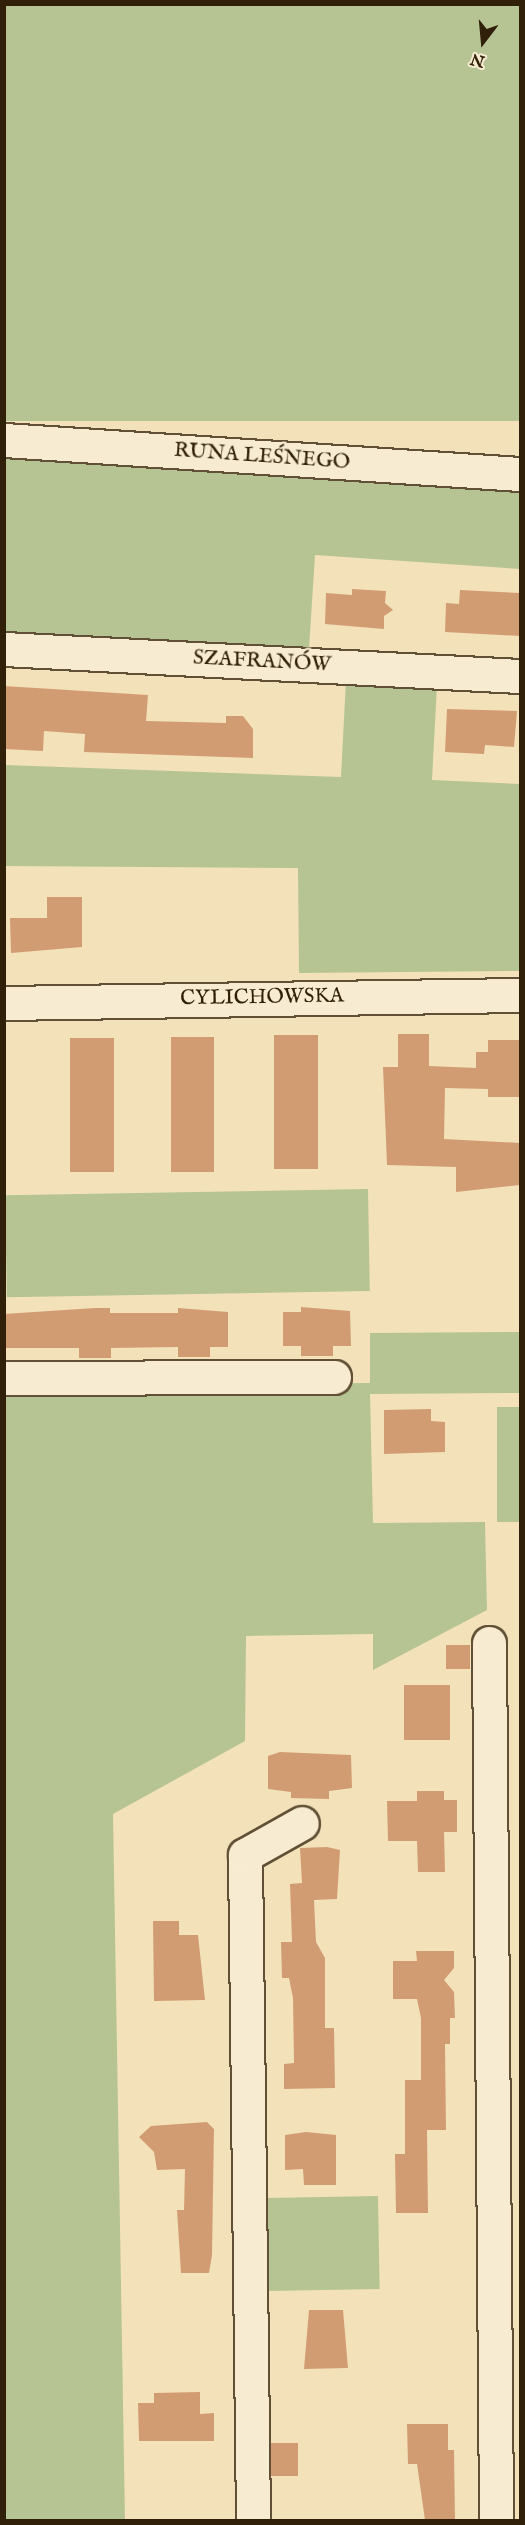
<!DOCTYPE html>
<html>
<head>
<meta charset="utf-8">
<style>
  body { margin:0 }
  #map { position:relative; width:525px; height:2525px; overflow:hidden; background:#f3e1ba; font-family:"IM FELL English",serif }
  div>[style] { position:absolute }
  .green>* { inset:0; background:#b6c494; transform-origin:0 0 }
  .building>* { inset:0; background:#d29c73; transform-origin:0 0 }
  .roads { filter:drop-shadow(2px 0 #615035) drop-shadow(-2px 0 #615035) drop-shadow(0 2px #615035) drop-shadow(0 -2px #615035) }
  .minor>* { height:33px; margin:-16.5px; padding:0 16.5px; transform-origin:16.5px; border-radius:16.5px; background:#f7ecd2 }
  span { translate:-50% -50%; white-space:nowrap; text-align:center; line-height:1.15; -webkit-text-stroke:4.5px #f7ecd2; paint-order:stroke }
  .street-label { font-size:21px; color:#301f09 }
  .frame { position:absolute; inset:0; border:6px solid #301f09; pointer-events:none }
  .north { position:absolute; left:453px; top:12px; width:60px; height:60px; -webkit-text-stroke:4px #f7ecd2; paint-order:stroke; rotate:196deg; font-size:16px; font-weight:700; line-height:24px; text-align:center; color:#301f09 }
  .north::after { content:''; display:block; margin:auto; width:21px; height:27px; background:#301f09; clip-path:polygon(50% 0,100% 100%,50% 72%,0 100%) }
</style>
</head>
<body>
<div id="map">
  <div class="green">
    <div style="left:4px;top:5px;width:516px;height:416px"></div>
    <div style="clip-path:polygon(4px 454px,520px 489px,520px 569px,315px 555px,309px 649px,5px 633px)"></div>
    <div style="clip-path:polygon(346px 680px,437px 685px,432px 780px,520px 784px,520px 971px,299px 973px,298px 868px,5px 866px,5px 765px,341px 777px)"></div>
    <div style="left:368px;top:1189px;width:102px;height:363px;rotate:89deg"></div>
    <div style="clip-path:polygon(520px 1332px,520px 1393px,370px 1394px,373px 1523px,485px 1522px,487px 1610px,373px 1670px,373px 1634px,246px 1636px,245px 1741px,113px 1814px,125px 2520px,5px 2520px,4px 1385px,370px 1383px,370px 1333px)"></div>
    <div style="left:520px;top:1407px;width:115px;height:23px;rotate:90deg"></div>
    <div style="left:378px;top:2196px;width:93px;height:112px;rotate:89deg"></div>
  </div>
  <div class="building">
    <div style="clip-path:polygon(352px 589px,386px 591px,385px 603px,393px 610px,384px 616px,384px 629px,325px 624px,326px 593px,352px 595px)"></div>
    <div style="clip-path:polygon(460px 590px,520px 593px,520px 636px,445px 632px,446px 603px,459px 604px)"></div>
    <div style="clip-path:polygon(4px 686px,148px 695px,146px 721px,226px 723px,226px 716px,243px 716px,253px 729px,253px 758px,84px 752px,85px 734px,44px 731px,43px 751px,4px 749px)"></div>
    <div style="clip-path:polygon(447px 709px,517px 711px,514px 747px,485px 745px,484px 754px,445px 752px)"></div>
    <div style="clip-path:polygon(47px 897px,82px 897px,82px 947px,11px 953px,10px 918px,47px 918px)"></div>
    <div style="clip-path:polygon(398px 1034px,429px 1034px,429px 1066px,476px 1068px,476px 1052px,488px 1052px,488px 1040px,520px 1040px,520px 1097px,488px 1097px,488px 1089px,445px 1088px,444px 1139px,520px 1143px,520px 1185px,456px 1192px,456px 1167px,387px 1165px,383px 1067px,398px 1067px)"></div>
    <div style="left:318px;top:1035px;width:134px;height:44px;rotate:90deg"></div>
    <div style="left:171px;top:1037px;width:43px;height:135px"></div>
    <div style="left:114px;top:1038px;width:134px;height:44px;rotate:90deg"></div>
    <div style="clip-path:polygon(301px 1307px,350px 1311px,351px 1346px,333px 1346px,333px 1356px,301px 1356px,301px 1346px,283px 1346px,283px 1312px,301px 1312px)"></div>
    <div style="clip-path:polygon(95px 1308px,110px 1308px,110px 1313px,178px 1313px,178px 1308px,228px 1312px,228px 1347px,210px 1347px,210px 1357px,178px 1357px,178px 1347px,111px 1348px,111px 1358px,79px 1358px,79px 1348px,4px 1348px,4px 1314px)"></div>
    <div style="clip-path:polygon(431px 1409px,431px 1421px,445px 1422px,445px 1452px,384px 1454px,384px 1410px)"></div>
    <div style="left:446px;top:1645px;width:24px;height:24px"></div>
    <div style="left:404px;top:1685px;width:46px;height:55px"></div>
    <div style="clip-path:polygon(280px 1752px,351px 1755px,352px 1788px,329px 1791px,329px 1799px,291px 1798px,291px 1792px,268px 1789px,268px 1756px)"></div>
    <div style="clip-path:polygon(417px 1791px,444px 1791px,444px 1800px,457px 1800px,457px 1832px,444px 1832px,445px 1872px,418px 1872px,417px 1841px,388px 1841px,387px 1801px,417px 1801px)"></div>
    <div style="clip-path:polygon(327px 1847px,340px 1850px,337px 1899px,314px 1900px,316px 1942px,325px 1958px,325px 2028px,334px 2028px,335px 2088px,284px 2089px,284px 2064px,294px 2063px,293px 1998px,289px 1978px,282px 1978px,281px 1942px,292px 1942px,290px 1884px,302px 1883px,300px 1848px)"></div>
    <div style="clip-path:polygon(153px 1921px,179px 1921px,179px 1935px,198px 1935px,205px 2000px,154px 2001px)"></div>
    <div style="clip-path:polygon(416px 1951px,454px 1951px,454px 1968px,444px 1980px,454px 1992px,455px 2018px,450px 2018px,450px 2044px,445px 2044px,446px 2130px,427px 2130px,428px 2213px,396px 2213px,395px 2154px,405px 2154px,405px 2080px,421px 2080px,421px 2018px,417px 1999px,393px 1999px,393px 1961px,417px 1961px)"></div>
    <div style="clip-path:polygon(207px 2122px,214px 2129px,212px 2255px,209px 2273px,181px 2273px,177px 2210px,184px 2210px,185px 2169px,157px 2170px,154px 2152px,139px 2137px,151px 2126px)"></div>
    <div style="clip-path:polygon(306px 2132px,336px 2135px,336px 2185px,304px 2185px,303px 2169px,285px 2170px,285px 2135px)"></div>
    <div style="clip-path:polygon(309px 2310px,343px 2310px,348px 2368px,304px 2369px)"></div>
    <div style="clip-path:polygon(200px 2392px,200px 2414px,214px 2413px,214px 2441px,139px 2441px,138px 2403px,154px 2403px,154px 2393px)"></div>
    <div style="clip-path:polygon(407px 2424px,448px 2424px,448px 2450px,454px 2450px,455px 2520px,425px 2520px,417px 2464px,408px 2464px)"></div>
    <div style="left:271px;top:2443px;width:27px;height:33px"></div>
  </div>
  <div class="roads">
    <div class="minor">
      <div style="left:4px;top:440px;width:517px;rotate:3.77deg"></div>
      <div style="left:4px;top:649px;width:517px;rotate:3deg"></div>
      <div style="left:4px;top:1003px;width:516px;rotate:-0.89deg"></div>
      <div style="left:4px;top:1378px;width:330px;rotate:-0.2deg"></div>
      <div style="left:489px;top:1643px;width:877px;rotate:89.54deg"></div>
      <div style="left:253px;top:2520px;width:665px;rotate:-90.69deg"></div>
      <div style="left:245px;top:1855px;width:65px;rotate:-29.3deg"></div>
    </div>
  </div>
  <div class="street-label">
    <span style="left:262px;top:457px;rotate:4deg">RUNA LEŚNEGO</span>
    <span style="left:262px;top:662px;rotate:3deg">SZAFRANÓW</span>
    <span style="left:262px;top:998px;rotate:-1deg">CYLICHOWSKA</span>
  </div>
  <div class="frame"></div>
  <div class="north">N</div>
</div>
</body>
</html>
